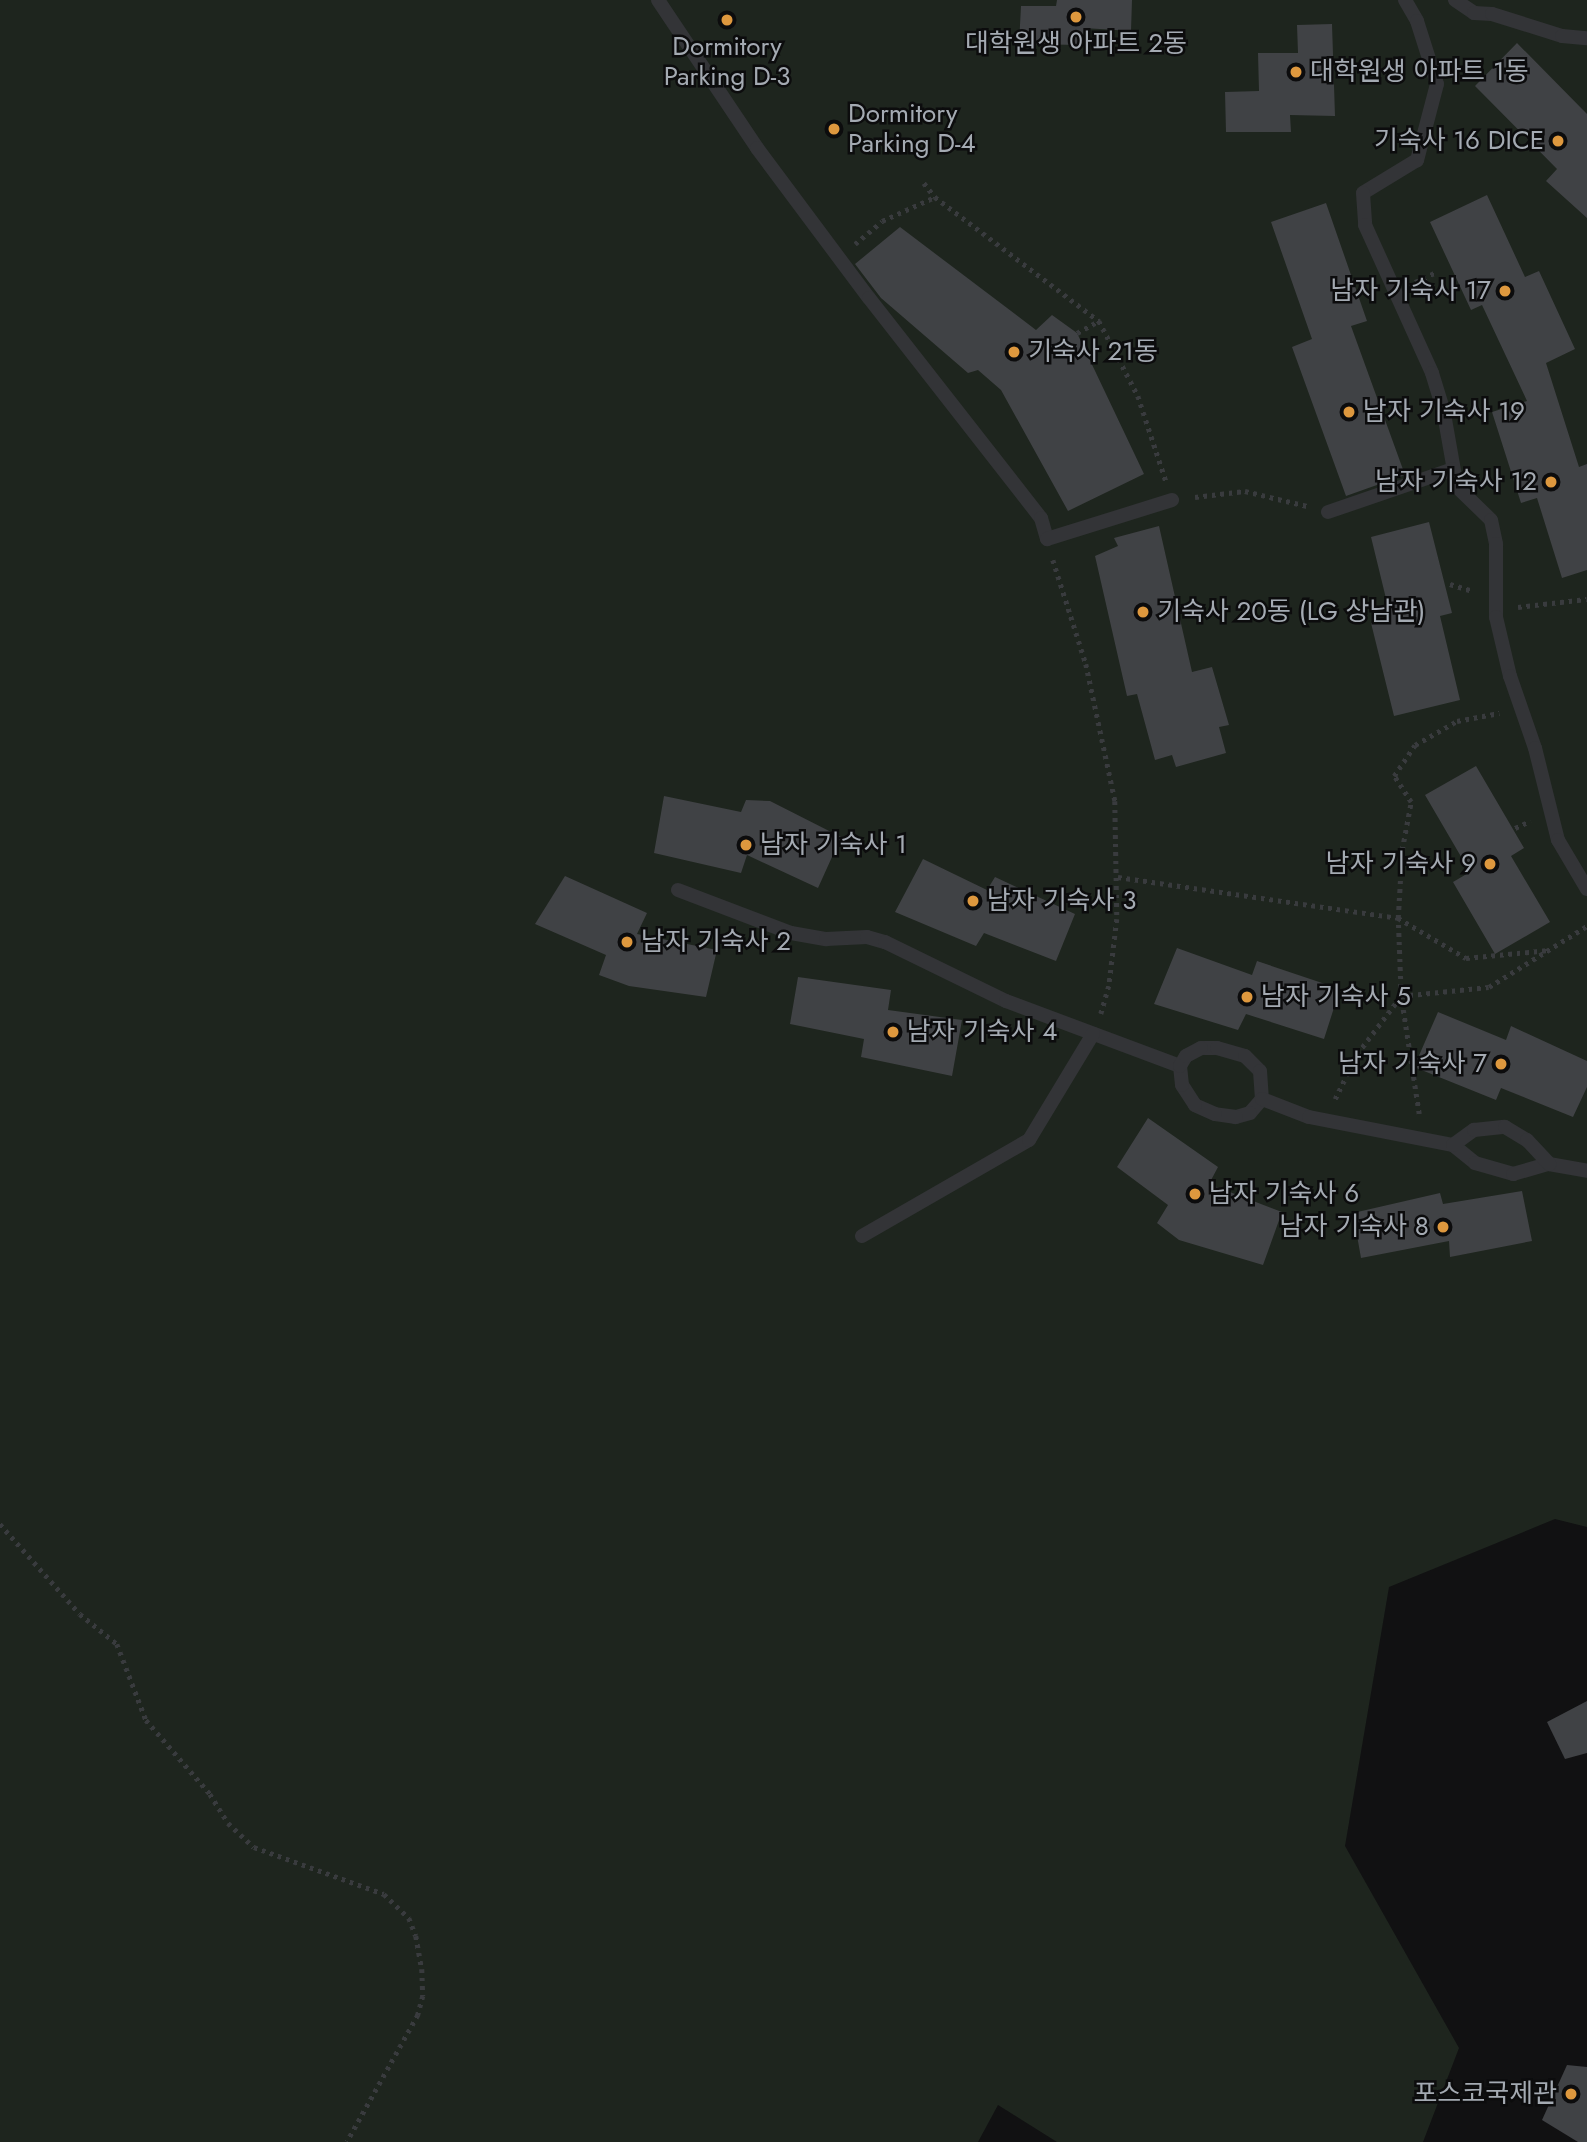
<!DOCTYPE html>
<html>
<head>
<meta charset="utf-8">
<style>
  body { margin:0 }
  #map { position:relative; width:1587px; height:2142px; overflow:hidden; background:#111112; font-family:Jost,"Noto Sans KR",sans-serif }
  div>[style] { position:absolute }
  .green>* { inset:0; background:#1e251e }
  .building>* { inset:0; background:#404245 }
  .path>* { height:4.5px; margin-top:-2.25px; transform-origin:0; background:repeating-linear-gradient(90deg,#393b3e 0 3.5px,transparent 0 8.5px) }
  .service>* { height:14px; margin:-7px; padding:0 7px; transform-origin:7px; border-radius:7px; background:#333437 }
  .dots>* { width:19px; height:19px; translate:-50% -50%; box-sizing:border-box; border:4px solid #0c0c0d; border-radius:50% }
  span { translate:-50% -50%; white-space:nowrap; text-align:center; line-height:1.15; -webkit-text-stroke:5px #0c0c0d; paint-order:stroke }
  .poi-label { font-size:26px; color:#a4aab2 }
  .left { translate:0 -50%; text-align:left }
  .right { translate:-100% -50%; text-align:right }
</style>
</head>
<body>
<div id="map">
  <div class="green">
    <div style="clip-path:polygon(0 0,1587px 0,1587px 1527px,1555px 1519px,1389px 1587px,1345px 1846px,1459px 2048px,1423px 2142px,1057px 2142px,998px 2105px,978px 2142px,0 2142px)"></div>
  </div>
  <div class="building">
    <div style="clip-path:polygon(1057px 0,1132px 0,1131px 31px,1084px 28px,1082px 45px,1019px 44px,1021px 6px,1056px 6px)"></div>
    <div style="clip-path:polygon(1332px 24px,1335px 116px,1290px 115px,1291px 132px,1226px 132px,1225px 92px,1259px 91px,1258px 53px,1298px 53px,1297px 25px)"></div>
    <div style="clip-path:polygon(1517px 43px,1587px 114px,1587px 218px,1546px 181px,1557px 169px,1475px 86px)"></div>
    <div style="clip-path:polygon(1487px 195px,1525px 277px,1539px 271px,1575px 349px,1546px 363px,1579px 467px,1587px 464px,1587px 570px,1562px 578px,1537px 498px,1521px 503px,1492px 412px,1527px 401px,1482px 305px,1471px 310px,1430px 222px)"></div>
    <div style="clip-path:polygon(1326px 203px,1367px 321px,1351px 326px,1405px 475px,1346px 496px,1292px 347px,1312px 339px,1271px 222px)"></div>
    <div style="clip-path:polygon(900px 227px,1036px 330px,1052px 315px,1077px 333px,1144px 474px,1068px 511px,1001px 390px,978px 370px,968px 373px,881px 298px,855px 264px)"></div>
    <div style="clip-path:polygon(1429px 522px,1452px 613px,1440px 616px,1460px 700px,1394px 716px,1371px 623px,1391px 619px,1371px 537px)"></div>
    <div style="clip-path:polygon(1159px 526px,1192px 672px,1212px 667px,1229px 725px,1219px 727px,1226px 753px,1176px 767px,1172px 755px,1155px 760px,1137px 694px,1127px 696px,1095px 556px,1118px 546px,1114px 538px)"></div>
    <div style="clip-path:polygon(1476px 766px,1524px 848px,1511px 856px,1550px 922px,1495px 954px,1453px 882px,1470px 872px,1425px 795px)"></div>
    <div style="clip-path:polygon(664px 796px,741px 812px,746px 800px,770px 801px,841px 837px,818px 888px,747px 855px,741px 873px,654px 853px)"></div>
    <div style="clip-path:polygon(923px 859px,987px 890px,995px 877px,1075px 914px,1056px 961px,984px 933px,976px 946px,895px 912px)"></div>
    <div style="clip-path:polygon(565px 876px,647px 913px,637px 934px,717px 950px,706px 997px,629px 986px,599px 975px,606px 955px,535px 924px)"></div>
    <div style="clip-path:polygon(1177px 948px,1252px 975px,1257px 961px,1340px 989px,1324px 1039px,1246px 1014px,1238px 1030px,1154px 1004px)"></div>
    <div style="clip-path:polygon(798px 977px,891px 990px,888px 1010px,962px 1020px,952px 1076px,861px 1057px,864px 1039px,790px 1024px)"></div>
    <div style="clip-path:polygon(1438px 1012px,1506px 1040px,1511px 1026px,1587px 1061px,1587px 1087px,1573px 1117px,1501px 1088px,1496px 1100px,1414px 1067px)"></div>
    <div style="clip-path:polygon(1148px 1118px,1218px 1167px,1209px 1184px,1282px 1212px,1263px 1265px,1179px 1240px,1157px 1223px,1168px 1205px,1117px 1167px)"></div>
    <div style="clip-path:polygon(1522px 1191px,1532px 1241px,1450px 1257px,1449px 1241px,1361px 1258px,1353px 1213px,1440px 1193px,1443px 1204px)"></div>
    <div style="clip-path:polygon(1587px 1701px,1587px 1753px,1565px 1759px,1547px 1722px)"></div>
    <div style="clip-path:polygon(1567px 2065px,1587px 2067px,1587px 2142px,1578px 2142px,1542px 2120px)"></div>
  </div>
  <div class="path">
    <div style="left:924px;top:183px;width:18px;rotate:52deg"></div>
    <div style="left:935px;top:197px;width:206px;rotate:37.1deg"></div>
    <div style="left:1099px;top:321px;width:85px;rotate:62.5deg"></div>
    <div style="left:1138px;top:396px;width:89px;rotate:71.8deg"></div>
    <div style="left:855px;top:244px;width:35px;rotate:-40deg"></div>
    <div style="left:882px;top:221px;width:58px;rotate:-24.4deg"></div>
    <div style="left:1415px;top:282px;width:23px;rotate:-25deg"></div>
    <div style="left:1077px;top:333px;width:25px;rotate:-29deg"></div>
    <div style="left:1195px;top:497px;width:50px;rotate:-6.8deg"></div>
    <div style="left:1245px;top:491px;width:64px;rotate:13.6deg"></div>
    <div style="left:1053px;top:560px;width:109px;rotate:72.4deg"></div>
    <div style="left:1086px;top:664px;width:140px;rotate:78deg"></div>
    <div style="left:1115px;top:801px;width:118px;rotate:89deg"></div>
    <div style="left:1117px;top:919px;width:67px;rotate:96.8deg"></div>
    <div style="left:1109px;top:986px;width:29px;rotate:106deg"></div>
    <div style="left:1450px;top:584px;width:24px;rotate:17deg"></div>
    <div style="left:1518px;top:607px;width:69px;rotate:-6.6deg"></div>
    <div style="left:1515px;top:828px;width:17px;rotate:-25deg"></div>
    <div style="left:1118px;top:877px;width:283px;rotate:8.3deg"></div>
    <div style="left:1398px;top:918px;width:79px;rotate:30.5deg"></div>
    <div style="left:1466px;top:958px;width:83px;rotate:-5.5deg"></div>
    <div style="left:1335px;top:1099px;width:50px;rotate:-63.9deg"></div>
    <div style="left:1357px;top:1054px;width:73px;rotate:-52.8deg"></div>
    <div style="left:1401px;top:996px;width:78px;rotate:-92.2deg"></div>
    <div style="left:1398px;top:918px;width:68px;rotate:-86.6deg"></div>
    <div style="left:1402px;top:850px;width:49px;rotate:-79.4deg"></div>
    <div style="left:1411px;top:802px;width:31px;rotate:-123deg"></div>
    <div style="left:1394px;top:776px;width:37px;rotate:-56deg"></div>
    <div style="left:1415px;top:745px;width:48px;rotate:-29.7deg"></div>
    <div style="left:1457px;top:721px;width:43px;rotate:-10.8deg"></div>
    <div style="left:1419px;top:1114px;width:119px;rotate:-98.7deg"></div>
    <div style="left:1401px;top:996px;width:88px;rotate:-5.8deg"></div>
    <div style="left:1489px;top:987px;width:115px;rotate:-31.9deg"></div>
    <div style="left:0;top:1524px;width:120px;rotate:48.4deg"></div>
    <div style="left:80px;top:1614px;width:48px;rotate:39deg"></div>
    <div style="left:117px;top:1644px;width:81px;rotate:69.1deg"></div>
    <div style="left:146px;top:1720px;width:98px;rotate:49.1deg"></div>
    <div style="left:210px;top:1794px;width:34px;rotate:58deg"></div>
    <div style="left:228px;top:1823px;width:35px;rotate:43deg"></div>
    <div style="left:254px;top:1847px;width:138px;rotate:19.9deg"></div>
    <div style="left:384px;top:1894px;width:35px;rotate:44deg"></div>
    <div style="left:409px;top:1918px;width:19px;rotate:69deg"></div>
    <div style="left:416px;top:1936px;width:34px;rotate:80deg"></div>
    <div style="left:422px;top:1969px;width:27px;rotate:88deg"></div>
    <div style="left:423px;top:1996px;width:20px;rotate:105deg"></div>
    <div style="left:418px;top:2015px;width:145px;rotate:119.2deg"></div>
  </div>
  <div class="service">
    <div style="left:658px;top:0;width:178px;rotate:56.2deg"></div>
    <div style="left:757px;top:148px;width:187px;rotate:53.3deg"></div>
    <div style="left:869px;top:298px;width:279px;rotate:52deg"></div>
    <div style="left:1041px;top:518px;width:22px;rotate:74deg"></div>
    <div style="left:1047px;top:539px;width:131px;rotate:-17.3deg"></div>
    <div style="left:1405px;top:0;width:24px;rotate:60deg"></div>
    <div style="left:1417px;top:21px;width:66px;rotate:72.4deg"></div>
    <div style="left:1437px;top:84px;width:79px;rotate:104.7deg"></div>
    <div style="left:1417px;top:160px;width:63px;rotate:148.6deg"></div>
    <div style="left:1363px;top:193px;width:32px;rotate:86deg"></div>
    <div style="left:1365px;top:225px;width:162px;rotate:65.6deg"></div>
    <div style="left:1432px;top:373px;width:37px;rotate:73deg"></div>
    <div style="left:1443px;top:408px;width:80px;rotate:80deg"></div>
    <div style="left:1457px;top:487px;width:47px;rotate:44.1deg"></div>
    <div style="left:1491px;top:520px;width:25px;rotate:78deg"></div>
    <div style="left:1496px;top:544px;width:73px;rotate:90deg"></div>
    <div style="left:1496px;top:617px;width:61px;rotate:76.7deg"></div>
    <div style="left:1510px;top:676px;width:76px;rotate:70.9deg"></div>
    <div style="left:1535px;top:748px;width:95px;rotate:76deg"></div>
    <div style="left:1558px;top:840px;width:57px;rotate:59.4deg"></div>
    <div style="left:1455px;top:0;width:23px;rotate:34deg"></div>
    <div style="left:1474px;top:13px;width:18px;rotate:3deg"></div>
    <div style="left:1492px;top:14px;width:73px;rotate:17.4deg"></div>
    <div style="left:1562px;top:36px;width:25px;rotate:5deg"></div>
    <div style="left:1328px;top:512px;width:132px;rotate:-19deg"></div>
    <div style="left:678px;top:890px;width:121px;rotate:20.8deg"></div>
    <div style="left:791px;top:933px;width:36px;rotate:10deg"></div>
    <div style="left:826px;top:939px;width:41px;rotate:-2.8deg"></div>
    <div style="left:867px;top:937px;width:19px;rotate:16deg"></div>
    <div style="left:885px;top:942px;width:135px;rotate:26deg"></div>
    <div style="left:1006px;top:1001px;width:186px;rotate:20.5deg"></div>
    <div style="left:1201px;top:1048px;width:16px"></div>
    <div style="left:1217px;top:1048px;width:29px;rotate:16deg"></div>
    <div style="left:1245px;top:1056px;width:21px;rotate:45deg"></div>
    <div style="left:1260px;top:1071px;width:28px;rotate:86deg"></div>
    <div style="left:1262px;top:1099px;width:18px;rotate:131deg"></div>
    <div style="left:1250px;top:1113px;width:15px;rotate:164deg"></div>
    <div style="left:1236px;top:1117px;width:21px;rotate:-172deg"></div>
    <div style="left:1215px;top:1114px;width:22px;rotate:-156deg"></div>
    <div style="left:1195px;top:1105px;width:24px;rotate:-123deg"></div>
    <div style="left:1182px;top:1085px;width:19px;rotate:-96deg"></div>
    <div style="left:1180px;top:1066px;width:12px;rotate:-59deg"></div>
    <div style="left:1186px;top:1056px;width:17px;rotate:-28deg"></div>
    <div style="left:1262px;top:1099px;width:50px;rotate:21deg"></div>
    <div style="left:1309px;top:1117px;width:147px;rotate:11deg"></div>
    <div style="left:1453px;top:1145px;width:28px;rotate:39deg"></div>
    <div style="left:1475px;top:1163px;width:40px;rotate:16deg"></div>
    <div style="left:1513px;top:1174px;width:37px;rotate:-16deg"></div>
    <div style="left:1549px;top:1164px;width:39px;rotate:10deg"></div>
    <div style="left:1453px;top:1145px;width:26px;rotate:-36deg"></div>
    <div style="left:1474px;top:1130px;width:31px;rotate:-6deg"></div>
    <div style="left:1505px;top:1127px;width:26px;rotate:31deg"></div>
    <div style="left:1527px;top:1140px;width:33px;rotate:47deg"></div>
    <div style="left:862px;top:1236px;width:193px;rotate:-29.9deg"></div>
    <div style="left:1029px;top:1140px;width:124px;rotate:-58.9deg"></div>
  </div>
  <div class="dots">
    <div style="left:1076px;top:17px;background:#de983e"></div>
    <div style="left:727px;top:20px;background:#de983e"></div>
    <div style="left:1296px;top:72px;background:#de983e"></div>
    <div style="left:834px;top:129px;background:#de983e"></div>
    <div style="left:1558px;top:141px;background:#de983e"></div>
    <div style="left:1505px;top:291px;background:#de983e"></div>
    <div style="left:1014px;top:352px;background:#de983e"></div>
    <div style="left:1349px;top:412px;background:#de983e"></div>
    <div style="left:1551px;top:482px;background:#de983e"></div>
    <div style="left:1143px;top:612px;background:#de983e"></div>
    <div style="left:746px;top:845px;background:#de983e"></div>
    <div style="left:1490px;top:864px;background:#de983e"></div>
    <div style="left:973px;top:901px;background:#de983e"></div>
    <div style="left:627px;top:942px;background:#de983e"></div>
    <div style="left:1247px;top:997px;background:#de983e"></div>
    <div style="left:893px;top:1032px;background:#de983e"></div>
    <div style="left:1501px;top:1064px;background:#de983e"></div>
    <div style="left:1195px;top:1194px;background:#de983e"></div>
    <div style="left:1443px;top:1227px;background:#de983e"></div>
    <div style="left:1571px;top:2094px;background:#de983e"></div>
  </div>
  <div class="poi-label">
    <span style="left:1076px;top:44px">대학원생 아파트 2동</span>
    <span style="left:727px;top:62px">Dormitory<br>Parking D-3</span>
    <span class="left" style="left:1310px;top:72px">대학원생 아파트 1동</span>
    <span class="left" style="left:848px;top:129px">Dormitory<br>Parking D-4</span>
    <span class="right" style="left:1544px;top:141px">기숙사 16 DICE</span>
    <span class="right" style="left:1491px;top:291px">남자 기숙사 17</span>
    <span class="left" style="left:1028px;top:352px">기숙사 21동</span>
    <span class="left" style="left:1363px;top:412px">남자 기숙사 19</span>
    <span class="right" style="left:1537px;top:482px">남자 기숙사 12</span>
    <span class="left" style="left:1157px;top:612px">기숙사 20동 (LG 상남관)</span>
    <span class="left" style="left:760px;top:845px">남자 기숙사 1</span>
    <span class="right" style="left:1476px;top:864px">남자 기숙사 9</span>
    <span class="left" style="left:987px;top:901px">남자 기숙사 3</span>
    <span class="left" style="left:641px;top:942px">남자 기숙사 2</span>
    <span class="left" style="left:1261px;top:997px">남자 기숙사 5</span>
    <span class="left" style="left:907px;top:1032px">남자 기숙사 4</span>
    <span class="right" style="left:1487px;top:1064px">남자 기숙사 7</span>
    <span class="left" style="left:1209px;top:1194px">남자 기숙사 6</span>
    <span class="right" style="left:1429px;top:1227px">남자 기숙사 8</span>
    <span class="right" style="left:1557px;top:2094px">포스코국제관</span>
  </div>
</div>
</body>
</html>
